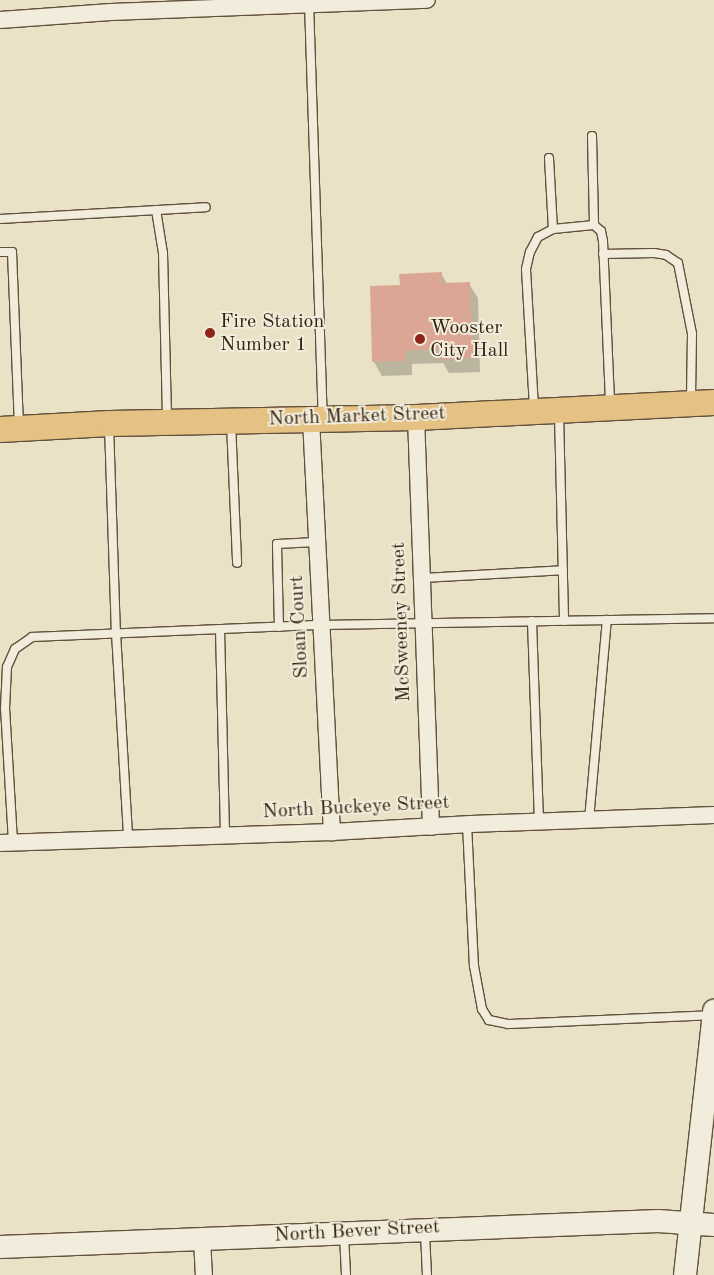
<!DOCTYPE html>
<html>
<head>
<meta charset="utf-8">
<style>
  body { margin:0 }
  #map { position:relative; width:714px; height:1275px; overflow:hidden; background:#eae2c7; font-family:"Old Standard TT",serif }
  div>[style] { position:absolute }
  .shadow>* { inset:0; background:#0003 }
  .building>* { inset:0; background:#dba794 }
  .roads { filter:drop-shadow(1px 0 #63503c) drop-shadow(-1px 0 #63503c) drop-shadow(0 1px #63503c) drop-shadow(0 -1px #63503c) }
  .lane>* { height:8px; margin:-4px; padding:0 4px; transform-origin:4px; border-radius:4px; background:#f1ecdb }
  .street>* { height:16px; margin:-8px; padding:0 8px; transform-origin:8px; border-radius:8px; background:#f1ecdb }
  .secondary>* { height:22px; margin:-11px; padding:0 11px; transform-origin:11px; border-radius:11px; background:#f1ecdb }
  .primary>* { height:25px; margin:-12.5px; padding:0 12.5px; transform-origin:12.5px; border-radius:12.5px; background:#e5c184 }
  .dots>* { width:14px; height:14px; translate:-50% -50%; box-sizing:border-box; border:2px solid #f1ecdb; border-radius:50% }
  span { translate:-50% -50%; white-space:nowrap; text-align:center; line-height:1.15; -webkit-text-stroke:4px #f1ecdb; paint-order:stroke }
  .poi-label { font-size:20px; color:#36200e }
  .left { translate:0 -50%; text-align:left }
  .street-label { font-size:20px; color:#36200e }
</style>
</head>
<body>
<div id="map">
  <div class="shadow">
    <div style="clip-path:polygon(441px 273px,447px 284px,469px 284px,478px 298px,480px 372px,449px 373px,443px 363px,412px 364px,412px 375px,382px 376px,374px 362px,401px 286px)"></div>
  </div>
  <div class="building">
    <div style="clip-path:polygon(442px 272px,442px 283px,470px 282px,473px 358px,439px 360px,439px 349px,405px 351px,405px 361px,372px 362px,370px 286px,400px 285px,399px 274px)"></div>
  </div>
  <div class="roads">
    <div class="lane">
      <div style="left:309px;top:3px;width:414px;rotate:88.1deg"></div>
      <div style="left:592px;top:136px;width:89px;rotate:88.7deg"></div>
      <div style="left:549px;top:158px;width:71px;rotate:86.8deg"></div>
      <div style="left:156px;top:210px;width:44px;rotate:80.8deg"></div>
      <div style="left:163px;top:253px;width:167px;rotate:88.6deg"></div>
      <div style="left:0;top:219px;width:206px;rotate:-3.3deg"></div>
      <div style="left:0;top:252px;width:12px"></div>
      <div style="left:12px;top:252px;width:172px;rotate:87.7deg"></div>
      <div style="left:603px;top:254px;width:51px;rotate:-1.1deg"></div>
      <div style="left:654px;top:253px;width:12px;rotate:9deg"></div>
      <div style="left:666px;top:255px;width:14px;rotate:34deg"></div>
      <div style="left:678px;top:263px;width:72px;rotate:78.8deg"></div>
      <div style="left:692px;top:334px;width:65px;rotate:90.9deg"></div>
      <div style="left:534px;top:408px;width:139px;rotate:-93.3deg"></div>
      <div style="left:526px;top:269px;width:17px;rotate:-77deg"></div>
      <div style="left:530px;top:252px;width:17px;rotate:-62deg"></div>
      <div style="left:538px;top:237px;width:17px;rotate:-28deg"></div>
      <div style="left:553px;top:229px;width:41px;rotate:-5.6deg"></div>
      <div style="left:594px;top:225px;width:9px;rotate:41deg"></div>
      <div style="left:601px;top:231px;width:10px;rotate:79deg"></div>
      <div style="left:603px;top:241px;width:162px;rotate:87.5deg"></div>
      <div style="left:559px;top:414px;width:207px;rotate:88.6deg"></div>
      <div style="left:231px;top:423px;width:140px;rotate:87.5deg"></div>
      <div style="left:109px;top:425px;width:208px;rotate:88.1deg"></div>
      <div style="left:116px;top:633px;width:205px;rotate:86.6deg"></div>
      <div style="left:422px;top:578px;width:141px;rotate:-3.2deg"></div>
      <div style="left:532px;top:621px;width:200px;rotate:88deg"></div>
      <div style="left:279px;top:627px;width:83px;rotate:-91.4deg"></div>
      <div style="left:277px;top:544px;width:40px;rotate:-2.9deg"></div>
      <div style="left:220px;top:629px;width:206px;rotate:88.6deg"></div>
      <div style="left:589px;top:820px;width:201px;rotate:-84.9deg"></div>
      <div style="left:467px;top:824px;width:142px;rotate:87.2deg"></div>
      <div style="left:474px;top:966px;width:44px;rotate:79.5deg"></div>
      <div style="left:482px;top:1009px;width:13px;rotate:58deg"></div>
      <div style="left:489px;top:1020px;width:19px;rotate:12deg"></div>
      <div style="left:508px;top:1024px;width:204px;rotate:-2.5deg"></div>
      <div style="left:13px;top:842px;width:133px;rotate:-93.4deg"></div>
      <div style="left:5px;top:709px;width:42px;rotate:-87.3deg"></div>
      <div style="left:7px;top:667px;width:20px;rotate:-66deg"></div>
      <div style="left:15px;top:649px;width:21px;rotate:-35deg"></div>
      <div style="left:32px;top:637px;width:290px;rotate:-2.4deg"></div>
      <div style="left:322px;top:625px;width:392px;rotate:-1deg"></div>
      <div style="left:425px;top:1233px;width:42px;rotate:87.3deg"></div>
      <div style="left:344px;top:1235px;width:40px;rotate:87.1deg"></div>
    </div>
    <div class="street">
      <div style="left:0;top:20px;width:111px;rotate:-4.1deg"></div>
      <div style="left:111px;top:12px;width:316px;rotate:-2.2deg"></div>
      <div style="left:416px;top:417px;width:410px;rotate:87.9deg"></div>
      <div style="left:311px;top:419px;width:414px;rotate:87.1deg"></div>
      <div style="left:0;top:843px;width:332px;rotate:-1.9deg"></div>
      <div style="left:332px;top:832px;width:139px;rotate:-3.3deg"></div>
      <div style="left:471px;top:824px;width:243px;rotate:-2.1deg"></div>
      <div style="left:202px;top:1239px;width:36px;rotate:87deg"></div>
    </div>
    <div class="secondary">
      <div style="left:0;top:1247px;width:659px;rotate:-2.26deg"></div>
      <div style="left:658px;top:1221px;width:56px;rotate:4.1deg"></div>
      <div style="left:685px;top:1275px;width:266px;rotate:-83.7deg"></div>
    </div>
    <div class="primary">
      <div style="left:0;top:429px;width:109px;rotate:-3.2deg"></div>
      <div style="left:109px;top:423px;width:307px;rotate:-1.1deg"></div>
      <div style="left:416px;top:417px;width:298px;rotate:-2.9deg"></div>
    </div>
  </div>
  <div class="dots">
    <div style="left:210px;top:333px;background:#8f2418"></div>
    <div style="left:420px;top:339px;background:#8f2418"></div>
  </div>
  <div class="poi-label">
    <span class="left" style="left:220px;top:334px">Fire Station<br>Number 1</span>
    <span class="left" style="left:430px;top:340px">Wooster<br>City Hall</span>
  </div>
  <div class="street-label">
    <span style="left:357px;top:417px;rotate:-2deg">North Market Street</span>
    <span style="left:402px;top:622px;rotate:-92deg">McSweeney Street</span>
    <span style="left:300px;top:627px;rotate:-93deg">Sloan Court</span>
    <span style="left:356px;top:808px;rotate:-3deg">North Buckeye Street</span>
    <span style="left:357px;top:1232px;rotate:-3deg">North Bever Street</span>
  </div>
</div>
</body>
</html>
